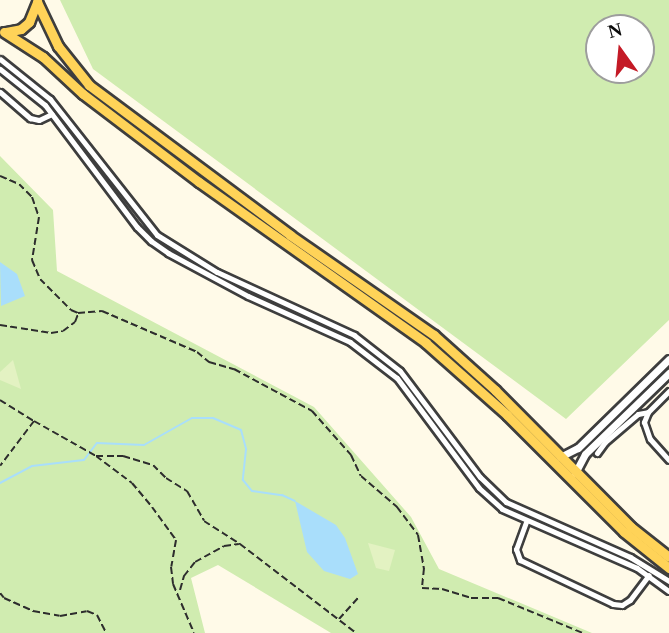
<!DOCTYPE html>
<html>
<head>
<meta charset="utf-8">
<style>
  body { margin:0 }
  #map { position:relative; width:669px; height:633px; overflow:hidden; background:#fffae8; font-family:Georgia,serif }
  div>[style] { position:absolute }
  .green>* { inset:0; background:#d0ecb0 }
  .pitch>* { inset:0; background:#e3f2c2 }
  .water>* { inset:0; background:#a9defb }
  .stream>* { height:2px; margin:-1px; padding:0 1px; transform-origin:1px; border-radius:1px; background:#a9defb }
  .path>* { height:2px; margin-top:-1px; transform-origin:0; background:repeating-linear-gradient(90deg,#2d2d2d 0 7px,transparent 0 10.5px) }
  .roads { filter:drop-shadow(2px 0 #3e3e3e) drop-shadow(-2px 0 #3e3e3e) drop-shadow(0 2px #3e3e3e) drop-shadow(0 -2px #3e3e3e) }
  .minor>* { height:5px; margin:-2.5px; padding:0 2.5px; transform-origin:2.5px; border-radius:2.5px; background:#fff }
  .tertiary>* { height:7px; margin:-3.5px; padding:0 3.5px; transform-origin:3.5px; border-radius:3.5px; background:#fff }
  .primary>* { height:9px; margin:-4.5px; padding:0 4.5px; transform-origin:4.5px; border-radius:4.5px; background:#ffd358 }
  span { translate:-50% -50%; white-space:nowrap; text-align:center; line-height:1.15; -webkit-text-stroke:7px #fff; paint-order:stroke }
  .north { position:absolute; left:585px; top:14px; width:70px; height:70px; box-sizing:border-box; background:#fff; border:2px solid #9d9d9d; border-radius:50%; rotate:345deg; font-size:19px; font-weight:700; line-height:28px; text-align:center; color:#0b0b0b }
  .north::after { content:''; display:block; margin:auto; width:24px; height:32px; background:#c41a26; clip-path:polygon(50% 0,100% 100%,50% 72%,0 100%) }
</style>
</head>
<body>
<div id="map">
  <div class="green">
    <div style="clip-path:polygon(evenodd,60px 0,669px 0,669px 320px,566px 419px,93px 69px,60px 0,599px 28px,641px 28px,641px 70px,599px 70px,599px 28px)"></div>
    <div style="clip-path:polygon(0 156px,53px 210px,57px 271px,314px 407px,411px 517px,439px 569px,592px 633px,331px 633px,218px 565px,191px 578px,205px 633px,0 633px)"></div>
  </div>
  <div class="pitch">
    <div style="clip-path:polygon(13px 360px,21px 389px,0 380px,0 372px)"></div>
    <div style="clip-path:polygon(368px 543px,395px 550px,389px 571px,376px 568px)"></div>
  </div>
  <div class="water">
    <div style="clip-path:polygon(0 262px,17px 274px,25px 296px,1px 306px)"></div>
    <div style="clip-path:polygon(295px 501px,336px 525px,345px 538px,358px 574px,350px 579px,324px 571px,307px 552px)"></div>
  </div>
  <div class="stream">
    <div style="left:0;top:483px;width:36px;rotate:-28deg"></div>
    <div style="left:32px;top:466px;width:52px;rotate:-6.6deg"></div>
    <div style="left:84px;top:460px;width:21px;rotate:-53deg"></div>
    <div style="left:97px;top:443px;width:47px;rotate:2.4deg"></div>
    <div style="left:144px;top:445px;width:55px;rotate:-29.4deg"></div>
    <div style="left:192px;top:418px;width:21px"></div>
    <div style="left:213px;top:418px;width:30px;rotate:23deg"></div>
    <div style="left:241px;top:430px;width:20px;rotate:75deg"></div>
    <div style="left:246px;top:449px;width:31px;rotate:96deg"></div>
    <div style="left:243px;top:480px;width:14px;rotate:51deg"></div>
    <div style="left:252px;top:491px;width:30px;rotate:8deg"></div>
    <div style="left:282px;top:495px;width:14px;rotate:25deg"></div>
  </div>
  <div class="path">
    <div style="left:0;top:176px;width:21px;rotate:23deg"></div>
    <div style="left:19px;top:184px;width:18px;rotate:45deg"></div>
    <div style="left:32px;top:197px;width:21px;rotate:71deg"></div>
    <div style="left:39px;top:217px;width:44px;rotate:99.2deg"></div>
    <div style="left:32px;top:260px;width:21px;rotate:67deg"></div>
    <div style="left:40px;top:279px;width:44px;rotate:45deg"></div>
    <div style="left:71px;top:310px;width:8px;rotate:23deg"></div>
    <div style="left:78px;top:313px;width:24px;rotate:-5deg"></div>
    <div style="left:102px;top:311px;width:103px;rotate:23.3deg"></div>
    <div style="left:197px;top:352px;width:16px;rotate:40deg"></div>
    <div style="left:209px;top:362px;width:26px;rotate:16deg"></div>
    <div style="left:234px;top:369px;width:89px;rotate:28.3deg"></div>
    <div style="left:312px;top:411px;width:59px;rotate:48.4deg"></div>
    <div style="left:351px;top:455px;width:23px;rotate:65deg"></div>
    <div style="left:361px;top:476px;width:48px;rotate:40.7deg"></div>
    <div style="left:397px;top:507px;width:35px;rotate:53deg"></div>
    <div style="left:418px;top:535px;width:34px;rotate:80deg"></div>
    <div style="left:424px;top:568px;width:20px;rotate:96deg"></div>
    <div style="left:422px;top:588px;width:20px;rotate:3deg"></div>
    <div style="left:442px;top:589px;width:30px;rotate:17deg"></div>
    <div style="left:471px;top:598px;width:27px"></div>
    <div style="left:498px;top:598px;width:92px;rotate:22.4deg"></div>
    <div style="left:0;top:325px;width:52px;rotate:8.9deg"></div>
    <div style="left:51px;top:333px;width:12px;rotate:-9deg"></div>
    <div style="left:63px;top:331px;width:15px;rotate:-37deg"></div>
    <div style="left:75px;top:322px;width:9px;rotate:-69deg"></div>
    <div style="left:0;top:400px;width:40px;rotate:32deg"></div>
    <div style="left:34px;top:421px;width:56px;rotate:127.1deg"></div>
    <div style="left:34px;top:421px;width:71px;rotate:29.4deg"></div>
    <div style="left:96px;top:456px;width:45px;rotate:36.9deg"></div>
    <div style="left:132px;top:483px;width:31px;rotate:50deg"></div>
    <div style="left:152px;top:507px;width:41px;rotate:54deg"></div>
    <div style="left:176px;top:540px;width:27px;rotate:100deg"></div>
    <div style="left:171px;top:567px;width:17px;rotate:83deg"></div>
    <div style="left:173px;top:584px;width:53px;rotate:66.8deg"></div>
    <div style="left:96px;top:456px;width:27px"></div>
    <div style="left:123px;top:456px;width:31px;rotate:17deg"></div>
    <div style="left:153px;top:465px;width:18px;rotate:45deg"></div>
    <div style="left:166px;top:478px;width:25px;rotate:32deg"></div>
    <div style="left:187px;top:491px;width:34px;rotate:60deg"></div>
    <div style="left:204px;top:521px;width:43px;rotate:32.6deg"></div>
    <div style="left:240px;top:544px;width:146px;rotate:37.5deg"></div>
    <div style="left:180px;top:590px;width:15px;rotate:-74deg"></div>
    <div style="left:184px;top:576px;width:18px;rotate:-52deg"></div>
    <div style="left:195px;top:562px;width:33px;rotate:-29deg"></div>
    <div style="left:224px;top:546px;width:15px;rotate:-8deg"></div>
    <div style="left:0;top:593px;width:6px;rotate:51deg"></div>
    <div style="left:4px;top:598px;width:32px;rotate:24deg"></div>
    <div style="left:33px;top:611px;width:27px;rotate:10deg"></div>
    <div style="left:60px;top:616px;width:27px;rotate:-10deg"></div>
    <div style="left:87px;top:611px;width:11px;rotate:22deg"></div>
    <div style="left:97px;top:615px;width:20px;rotate:63deg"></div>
    <div style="left:339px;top:619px;width:31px;rotate:-48deg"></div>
  </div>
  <div class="roads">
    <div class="minor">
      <div style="left:0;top:59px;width:64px;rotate:38.7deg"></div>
      <div style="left:50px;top:99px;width:173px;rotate:51.8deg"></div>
      <div style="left:157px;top:235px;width:70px;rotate:31.7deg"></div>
      <div style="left:217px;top:272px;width:151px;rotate:24.7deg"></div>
      <div style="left:354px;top:335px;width:58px;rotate:38deg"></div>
      <div style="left:400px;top:371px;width:133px;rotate:53deg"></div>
      <div style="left:480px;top:477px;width:36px;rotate:44deg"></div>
      <div style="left:506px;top:502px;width:136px;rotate:23.9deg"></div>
      <div style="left:630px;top:557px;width:46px;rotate:31.6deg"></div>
      <div style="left:0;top:69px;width:58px;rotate:38.7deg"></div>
      <div style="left:45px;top:105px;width:153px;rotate:53deg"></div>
      <div style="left:137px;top:227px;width:20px;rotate:45deg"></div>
      <div style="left:151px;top:241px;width:21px;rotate:35deg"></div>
      <div style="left:168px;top:253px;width:91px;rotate:28.3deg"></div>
      <div style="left:248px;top:296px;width:112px;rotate:24.3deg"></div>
      <div style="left:350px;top:342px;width:59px;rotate:37.5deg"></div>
      <div style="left:397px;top:378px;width:137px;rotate:53.3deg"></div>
      <div style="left:479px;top:488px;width:31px;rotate:42deg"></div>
      <div style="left:502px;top:509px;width:147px;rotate:23.6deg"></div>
      <div style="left:637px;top:568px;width:39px;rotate:36deg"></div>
      <div style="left:0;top:92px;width:40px;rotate:41deg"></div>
      <div style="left:30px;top:118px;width:9px;rotate:13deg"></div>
      <div style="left:39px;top:120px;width:14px;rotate:-25deg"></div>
      <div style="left:669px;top:391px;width:30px;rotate:135deg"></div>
      <div style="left:648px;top:412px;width:11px;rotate:112deg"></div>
      <div style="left:644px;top:422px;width:18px;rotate:71deg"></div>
      <div style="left:650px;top:439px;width:28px;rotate:48deg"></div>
      <div style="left:597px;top:453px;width:14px;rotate:-54deg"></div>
      <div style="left:605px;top:442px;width:43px;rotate:-40.3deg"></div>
      <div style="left:638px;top:414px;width:10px;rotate:-11deg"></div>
      <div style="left:526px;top:522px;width:29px;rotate:110deg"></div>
      <div style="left:516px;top:549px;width:12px;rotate:70deg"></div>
      <div style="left:520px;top:560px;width:103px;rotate:25.3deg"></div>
      <div style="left:613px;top:604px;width:9px;rotate:6deg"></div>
      <div style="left:622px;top:605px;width:9px;rotate:-32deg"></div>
      <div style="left:630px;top:600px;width:31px;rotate:-53deg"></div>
    </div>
    <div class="tertiary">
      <div style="left:560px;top:457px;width:20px;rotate:-27deg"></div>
      <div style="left:578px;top:448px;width:127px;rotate:-44.4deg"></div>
      <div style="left:575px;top:473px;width:21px;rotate:-62deg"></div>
      <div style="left:585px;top:454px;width:117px;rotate:-44deg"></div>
    </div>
    <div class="primary">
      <div style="left:37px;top:2px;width:49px;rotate:64.5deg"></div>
      <div style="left:58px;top:46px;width:50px;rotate:51.5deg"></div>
      <div style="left:89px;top:85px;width:251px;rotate:36.7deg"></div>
      <div style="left:290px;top:235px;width:175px;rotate:34.8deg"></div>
      <div style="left:434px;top:335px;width:82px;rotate:42deg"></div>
      <div style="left:495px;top:390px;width:193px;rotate:45.2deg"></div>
      <div style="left:631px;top:527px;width:48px;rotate:38.3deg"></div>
      <div style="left:4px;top:32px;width:46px;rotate:32.7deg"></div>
      <div style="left:43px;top:57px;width:54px;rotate:42.8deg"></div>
      <div style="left:83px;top:94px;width:146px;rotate:37.2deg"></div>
      <div style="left:199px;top:182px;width:278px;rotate:35.3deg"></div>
      <div style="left:426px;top:343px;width:108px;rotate:41.6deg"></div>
      <div style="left:507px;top:415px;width:165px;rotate:45deg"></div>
      <div style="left:624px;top:532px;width:58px;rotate:38.7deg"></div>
      <div style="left:6px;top:32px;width:15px;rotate:-11deg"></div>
      <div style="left:21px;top:29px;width:11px;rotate:-41deg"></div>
      <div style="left:29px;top:22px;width:22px;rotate:-68deg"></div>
    </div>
  </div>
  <div class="north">N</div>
</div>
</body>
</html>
